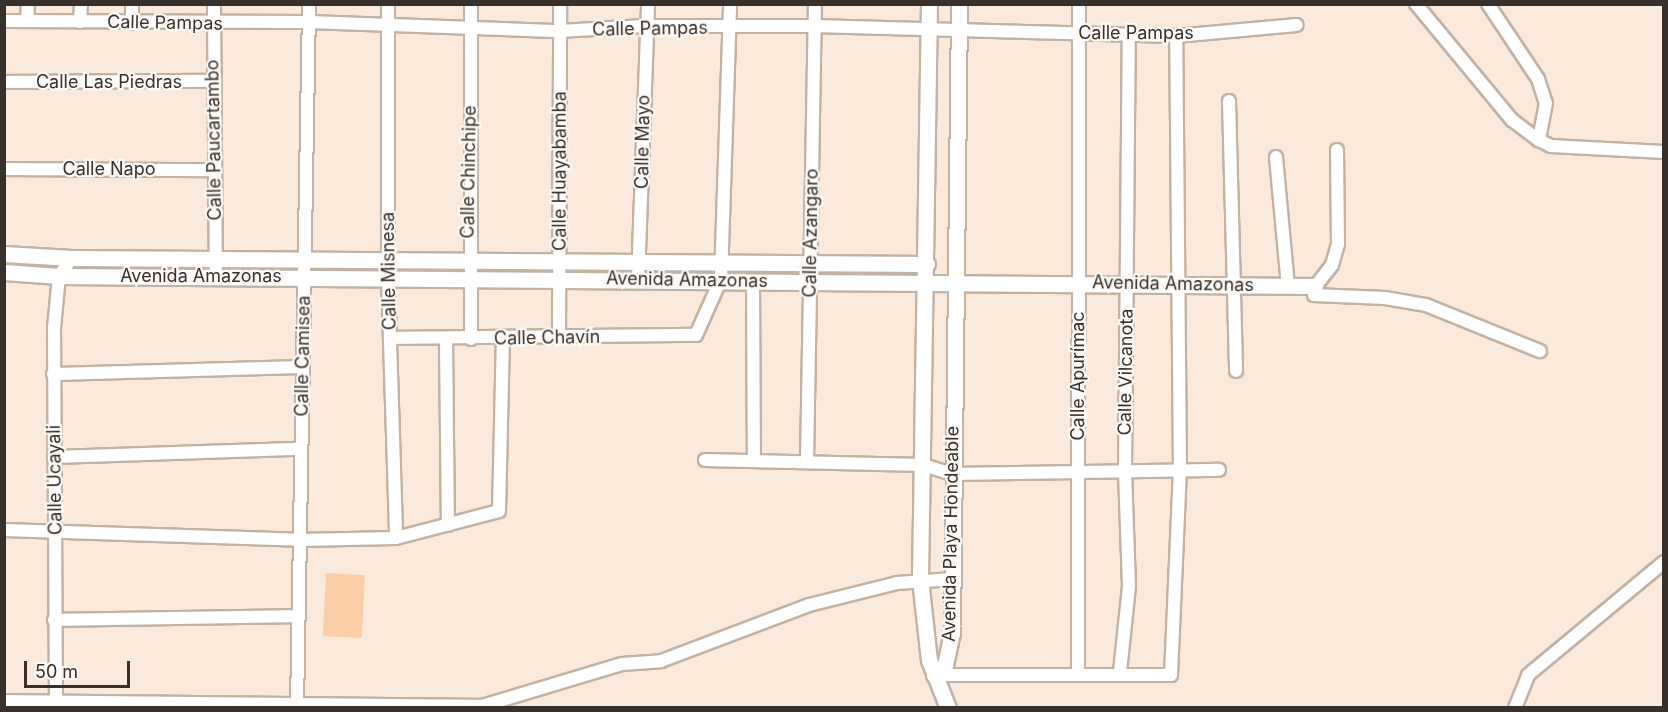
<!DOCTYPE html>
<html>
<head>
<meta charset="utf-8">
<style>
  body { margin:0 }
  #map { position:relative; width:1668px; height:712px; overflow:hidden; background:#fbeadc; font-family:Inter,sans-serif }
  div>[style] { position:absolute }
  .green>* { inset:0; background:#fccea8; transform-origin:0 0 }
  .roads { filter:drop-shadow(2px 0 #c2b2a4) drop-shadow(-2px 0 #c2b2a4) drop-shadow(0 2px #c2b2a4) drop-shadow(0 -2px #c2b2a4) }
  .minor>* { height:12px; margin:-6px; padding:0 6px; transform-origin:6px; border-radius:6px; background:#fff }
  .tertiary>* { height:15px; margin:-7.5px; padding:0 7.5px; transform-origin:7.5px; border-radius:7.5px; background:#fff }
  span { translate:-50% -50%; white-space:nowrap; text-align:center; line-height:1.15; -webkit-text-stroke:4.5px #fdfaf7; paint-order:stroke }
  .street-label { font-size:18px; color:#37302b }
  .frame { position:absolute; inset:0; border:6px solid #37302b; pointer-events:none }
  .scale { position:absolute; left:24px; top:661px; width:106px; height:27px; box-sizing:border-box; border:3px solid #37302b; border-top:0; padding-left:8px; font-size:18px; line-height:21px; white-space:nowrap; color:#37302b; -webkit-text-stroke:4px #fdfaf7; paint-order:stroke }
</style>
</head>
<body>
<div id="map">
  <div class="green">
    <div style="left:326px;top:573px;width:39px;height:63px;rotate:3deg"></div>
  </div>
  <div class="roads">
    <div class="minor">
      <div style="left:214px;top:4px;width:271px;rotate:89.6deg"></div>
      <div style="left:388px;top:4px;width:273px;rotate:90deg"></div>
      <div style="left:388px;top:277px;width:261px;rotate:88.2deg"></div>
      <div style="left:1416px;top:4px;width:151px;rotate:50.4deg"></div>
      <div style="left:1512px;top:120px;width:34px;rotate:37deg"></div>
      <div style="left:1539px;top:140px;width:13px;rotate:27deg"></div>
      <div style="left:1551px;top:146px;width:113px;rotate:3deg"></div>
      <div style="left:1488px;top:4px;width:90px;rotate:56.3deg"></div>
      <div style="left:1538px;top:79px;width:25px;rotate:72deg"></div>
      <div style="left:1546px;top:103px;width:38px;rotate:101deg"></div>
      <div style="left:4px;top:21px;width:305px;rotate:0.2deg"></div>
      <div style="left:309px;top:22px;width:251px;rotate:2.1deg"></div>
      <div style="left:560px;top:31px;width:84px;rotate:-3.4deg"></div>
      <div style="left:644px;top:26px;width:170px"></div>
      <div style="left:814px;top:26px;width:362px;rotate:1.6deg"></div>
      <div style="left:1176px;top:36px;width:121px;rotate:-5.2deg"></div>
      <div style="left:27px;top:21px;width:17px;rotate:-87deg"></div>
      <div style="left:80px;top:22px;width:18px;rotate:-87deg"></div>
      <div style="left:132px;top:23px;width:19px;rotate:-90deg"></div>
      <div style="left:4px;top:82px;width:209px;rotate:-0.3deg"></div>
      <div style="left:1229px;top:101px;width:270px;rotate:88.5deg"></div>
      <div style="left:1337px;top:150px;width:94px;rotate:89.4deg"></div>
      <div style="left:1338px;top:244px;width:22px;rotate:106deg"></div>
      <div style="left:1332px;top:265px;width:29px;rotate:128deg"></div>
      <div style="left:1314px;top:288px;width:7px;rotate:90deg"></div>
      <div style="left:1314px;top:295px;width:71px;rotate:2.4deg"></div>
      <div style="left:1385px;top:298px;width:42px;rotate:9.7deg"></div>
      <div style="left:1426px;top:305px;width:123px;rotate:22deg"></div>
      <div style="left:1276px;top:157px;width:131px;rotate:84.7deg"></div>
      <div style="left:4px;top:169px;width:210px;rotate:0.3deg"></div>
      <div style="left:638px;top:279px;width:275px;rotate:-87.9deg"></div>
      <div style="left:753px;top:281px;width:178px;rotate:89.7deg"></div>
      <div style="left:559px;top:337px;width:333px;rotate:-89.8deg"></div>
      <div style="left:390px;top:338px;width:306px;rotate:-0.6deg"></div>
      <div style="left:696px;top:335px;width:61px;rotate:-65.9deg"></div>
      <div style="left:721px;top:279px;width:275px;rotate:-88.1deg"></div>
      <div style="left:446px;top:339px;width:186px;rotate:89.4deg"></div>
      <div style="left:471px;top:339px;width:335px;rotate:-90deg"></div>
      <div style="left:53px;top:374px;width:250px;rotate:-1.6deg"></div>
      <div style="left:54px;top:457px;width:247px;rotate:-1.9deg"></div>
      <div style="left:705px;top:460px;width:218px;rotate:1.3deg"></div>
      <div style="left:923px;top:465px;width:30px;rotate:17deg"></div>
      <div style="left:952px;top:474px;width:267px;rotate:-0.9deg"></div>
      <div style="left:807px;top:461px;width:457px;rotate:-89deg"></div>
      <div style="left:4px;top:530px;width:295px;rotate:1.9deg"></div>
      <div style="left:299px;top:540px;width:97px;rotate:-1.2deg"></div>
      <div style="left:396px;top:538px;width:106px;rotate:-14.7deg"></div>
      <div style="left:499px;top:511px;width:172px;rotate:-88.7deg"></div>
      <div style="left:54px;top:620px;width:245px;rotate:-0.9deg"></div>
      <div style="left:1120px;top:672px;width:86px;rotate:-84deg"></div>
      <div style="left:1129px;top:586px;width:115px;rotate:-92deg"></div>
      <div style="left:1125px;top:471px;width:436px;rotate:-89.5deg"></div>
      <div style="left:934px;top:675px;width:237px"></div>
      <div style="left:1171px;top:675px;width:204px;rotate:-87.5deg"></div>
      <div style="left:1180px;top:471px;width:435px;rotate:-90.5deg"></div>
      <div style="left:1078px;top:675px;width:671px;rotate:-89.91deg"></div>
      <div style="left:4px;top:701px;width:478px;rotate:0.6deg"></div>
      <div style="left:482px;top:706px;width:146px;rotate:-16.7deg"></div>
      <div style="left:622px;top:664px;width:39px;rotate:-4deg"></div>
      <div style="left:661px;top:661px;width:158px;rotate:-20.7deg"></div>
      <div style="left:809px;top:605px;width:91px;rotate:-14deg"></div>
      <div style="left:897px;top:583px;width:56px;rotate:-4.1deg"></div>
      <div style="left:56px;top:708px;width:380px;rotate:-90.3deg"></div>
      <div style="left:54px;top:328px;width:52px;rotate:-84.5deg"></div>
      <div style="left:59px;top:276px;width:22px;rotate:-54deg"></div>
      <div style="left:297px;top:708px;width:704px;rotate:-89.02deg"></div>
      <div style="left:1515px;top:708px;width:35px;rotate:-68deg"></div>
      <div style="left:1528px;top:675px;width:177px;rotate:-39.7deg"></div>
    </div>
    <div class="tertiary">
      <div style="left:929px;top:4px;width:575px;rotate:90.9deg"></div>
      <div style="left:920px;top:579px;width:81px;rotate:83.7deg"></div>
      <div style="left:929px;top:660px;width:52px;rotate:68.4deg"></div>
      <div style="left:4px;top:254px;width:68px;rotate:3.4deg"></div>
      <div style="left:72px;top:258px;width:855px;rotate:0.4deg"></div>
      <div style="left:4px;top:272px;width:55px;rotate:4.2deg"></div>
      <div style="left:59px;top:276px;width:1256px;rotate:0.46deg"></div>
      <div style="left:934px;top:675px;width:15px;rotate:-42deg"></div>
      <div style="left:945px;top:665px;width:33px;rotate:-78deg"></div>
      <div style="left:952px;top:633px;width:629px;rotate:-89.36deg"></div>
    </div>
  </div>
  <div class="street-label">
    <span style="left:165px;top:23px;rotate:1deg">Calle Pampas</span>
    <span style="left:650px;top:29px;rotate:-1deg">Calle Pampas</span>
    <span style="left:1136px;top:33px">Calle Pampas</span>
    <span style="left:109px;top:82px">Calle Las Piedras</span>
    <span style="left:214px;top:140px;rotate:-91deg">Calle Paucartambo</span>
    <span style="left:643px;top:142px;rotate:-89deg">Calle Mayo</span>
    <span style="left:109px;top:169px">Calle Napo</span>
    <span style="left:560px;top:171px;rotate:-90deg">Calle Huayabamba</span>
    <span style="left:469px;top:172px;rotate:-89deg">Calle Chinchipe</span>
    <span style="left:811px;top:233px;rotate:-89deg">Calle Azangaro</span>
    <span style="left:389px;top:271px;rotate:-91deg">Calle Misnesa</span>
    <span style="left:201px;top:276px">Avenida Amazonas</span>
    <span style="left:687px;top:280px;rotate:1deg">Avenida Amazonas</span>
    <span style="left:1173px;top:284px;rotate:1deg">Avenida Amazonas</span>
    <span style="left:547px;top:338px;rotate:-1deg">Calle Chavín</span>
    <span style="left:303px;top:356px;rotate:-89deg">Calle Camisea</span>
    <span style="left:1126px;top:372px;rotate:-89deg">Calle Vilcanota</span>
    <span style="left:1078px;top:376px;rotate:-90deg">Calle Apurímac</span>
    <span style="left:55px;top:480px;rotate:-91deg">Calle Ucayali</span>
    <span style="left:951px;top:534px;rotate:-89deg">Avenida Playa Hondeable</span>
  </div>
  <div class="frame"></div>
  <div class="scale">50 m</div>
</div>
</body>
</html>
